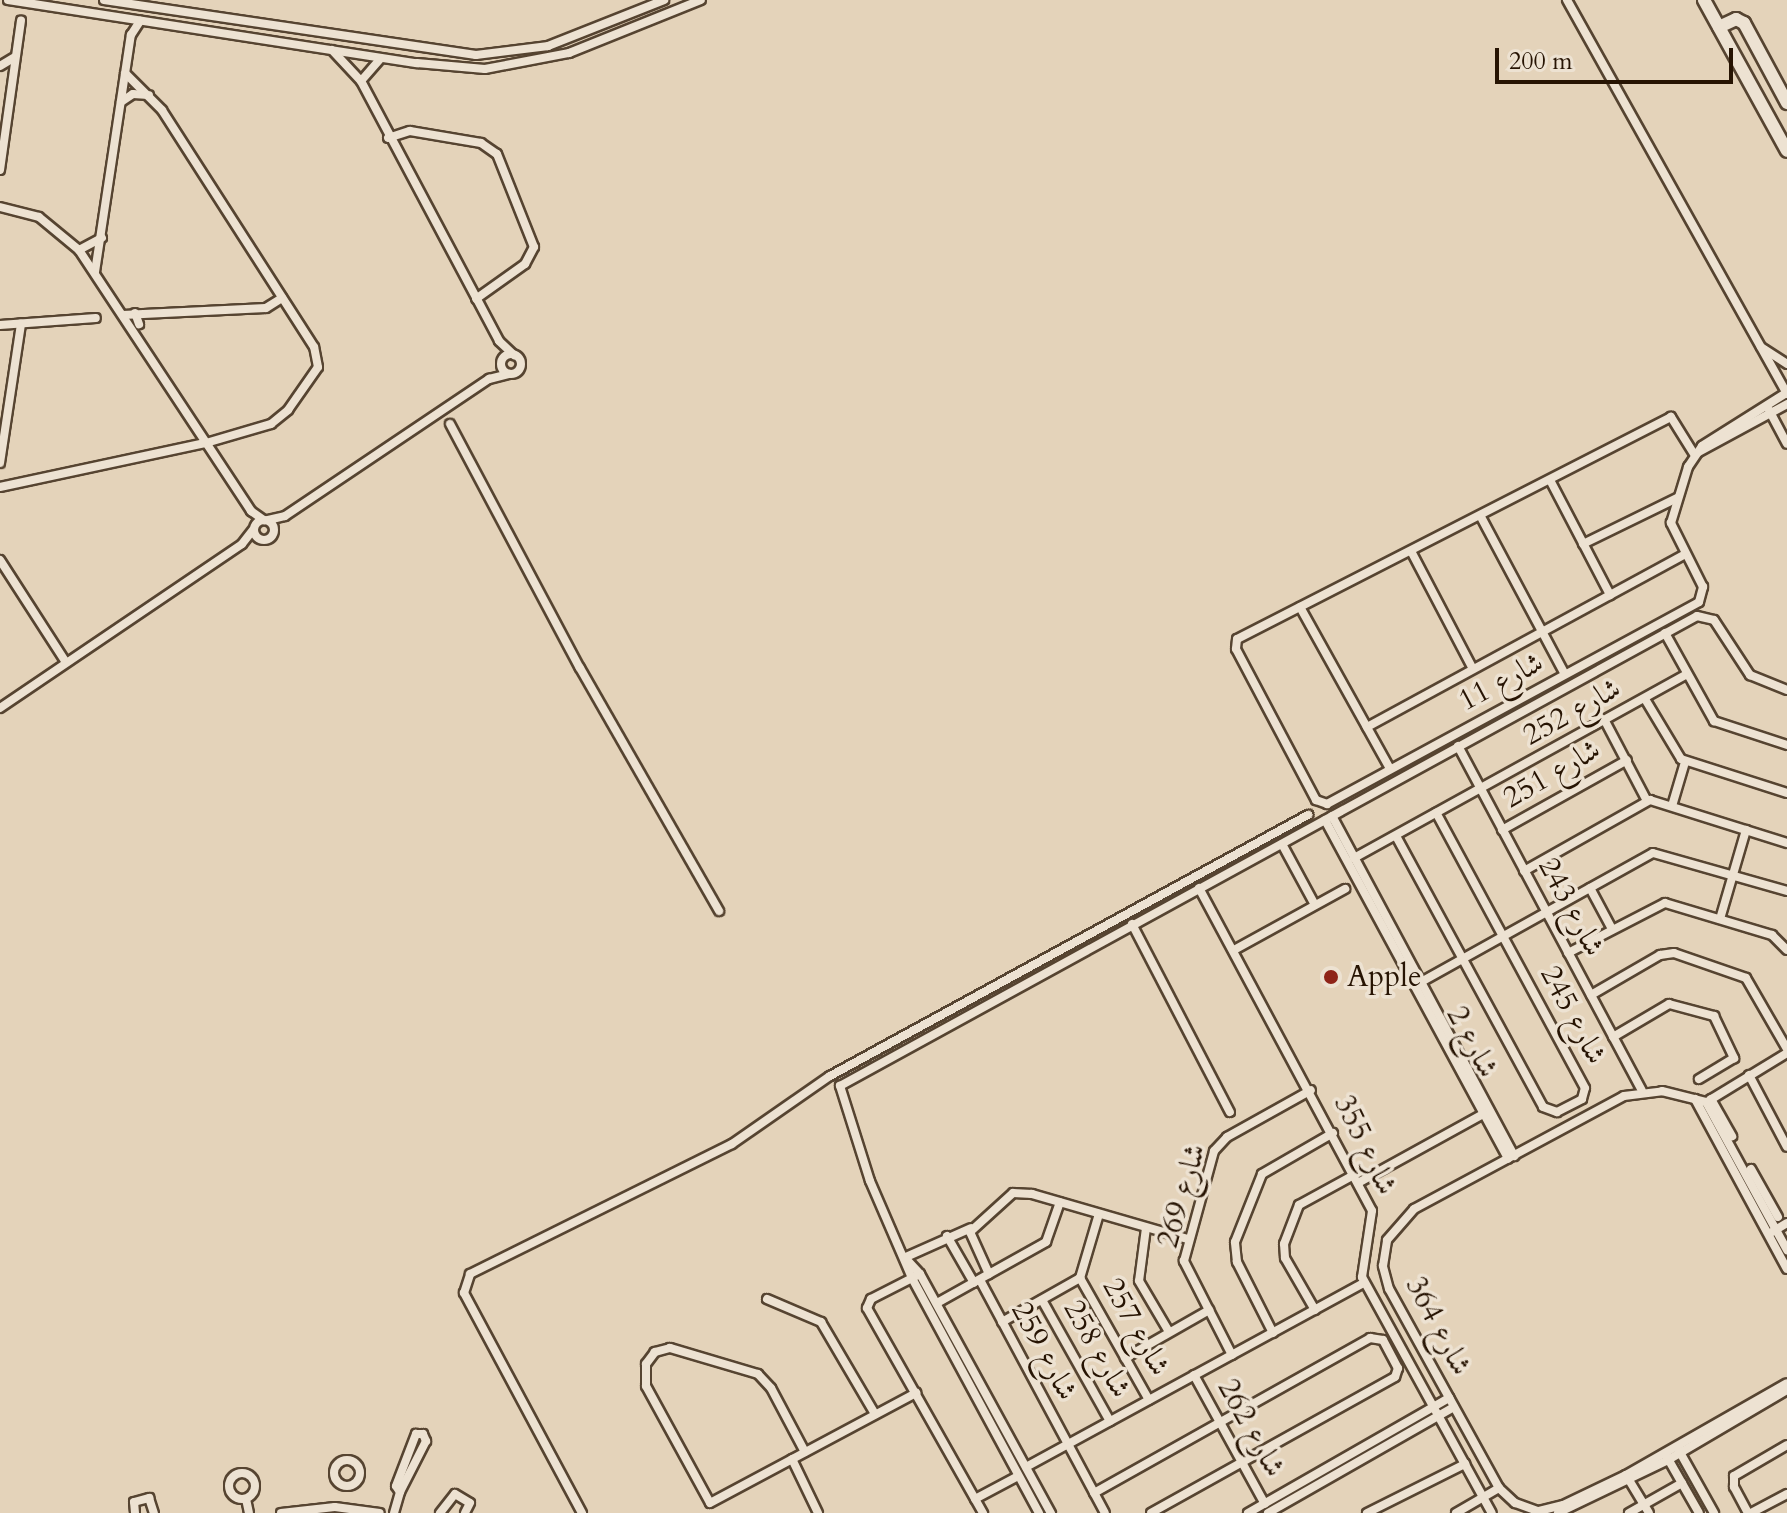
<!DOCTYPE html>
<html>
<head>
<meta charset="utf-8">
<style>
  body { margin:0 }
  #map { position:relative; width:1787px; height:1513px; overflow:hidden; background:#e4d3ba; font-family:Cardo,Amiri,serif }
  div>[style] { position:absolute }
  .roads { filter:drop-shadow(2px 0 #564431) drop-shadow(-2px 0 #564431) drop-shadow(0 2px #564431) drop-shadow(0 -2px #564431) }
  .street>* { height:8px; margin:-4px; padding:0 4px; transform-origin:4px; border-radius:4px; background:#ede2d2 }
  .street>.ring { margin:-4px; padding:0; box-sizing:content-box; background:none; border:8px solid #ede2d2; border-radius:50% }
  .secondary>* { height:12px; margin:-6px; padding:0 6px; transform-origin:6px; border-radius:6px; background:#ede2d2 }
  .dots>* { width:22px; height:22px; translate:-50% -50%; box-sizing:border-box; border:4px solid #ede2d2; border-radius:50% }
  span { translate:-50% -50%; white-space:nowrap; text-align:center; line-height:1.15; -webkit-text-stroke:7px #ede2d2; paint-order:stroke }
  .street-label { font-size:30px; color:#271403 }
  .poi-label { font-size:30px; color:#271403 }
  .left { translate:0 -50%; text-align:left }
  .scale { position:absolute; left:1495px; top:48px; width:238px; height:36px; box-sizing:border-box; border:4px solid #271403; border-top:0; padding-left:10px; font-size:24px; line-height:28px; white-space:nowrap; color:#271403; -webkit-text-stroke:6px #ede2d2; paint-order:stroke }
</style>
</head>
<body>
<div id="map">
  <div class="roads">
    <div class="street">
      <div style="left:8px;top:0;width:414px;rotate:8.8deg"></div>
      <div style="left:417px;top:63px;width:68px;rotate:5deg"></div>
      <div style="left:485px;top:69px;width:86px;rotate:-10.8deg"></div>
      <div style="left:569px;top:53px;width:142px;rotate:-21.9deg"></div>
      <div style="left:104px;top:0;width:376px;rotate:8.4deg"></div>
      <div style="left:476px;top:55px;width:73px;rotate:-7.1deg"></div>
      <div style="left:548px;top:46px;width:125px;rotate:-21.6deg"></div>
      <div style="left:1567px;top:0;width:451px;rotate:60.8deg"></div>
      <div style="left:332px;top:50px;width:42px;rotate:46.9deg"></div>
      <div style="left:361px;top:81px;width:294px;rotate:62deg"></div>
      <div style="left:499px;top:341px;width:21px;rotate:43deg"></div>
      <div style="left:0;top:66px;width:17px;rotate:-31deg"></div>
      <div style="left:361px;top:81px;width:30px;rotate:-49deg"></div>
      <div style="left:121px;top:102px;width:14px;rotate:-34deg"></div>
      <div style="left:133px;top:94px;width:16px;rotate:4deg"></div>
      <div style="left:388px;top:138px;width:23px;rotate:-18deg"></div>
      <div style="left:410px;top:131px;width:72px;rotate:9.6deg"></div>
      <div style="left:481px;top:143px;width:19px;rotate:35deg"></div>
      <div style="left:497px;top:154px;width:100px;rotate:68.3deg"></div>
      <div style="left:534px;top:247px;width:19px;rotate:118deg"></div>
      <div style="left:525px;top:264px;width:60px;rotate:144.5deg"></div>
      <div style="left:0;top:170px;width:151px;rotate:-82deg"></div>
      <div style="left:0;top:207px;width:40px;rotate:14.4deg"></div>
      <div style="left:39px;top:217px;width:52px;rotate:39.5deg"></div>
      <div style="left:79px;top:250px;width:313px;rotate:56.6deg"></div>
      <div style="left:251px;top:511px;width:16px;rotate:35deg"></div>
      <div style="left:79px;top:250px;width:26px;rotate:-28deg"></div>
      <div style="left:95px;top:272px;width:240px;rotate:-81.4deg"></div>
      <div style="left:131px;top:35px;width:17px;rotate:-57deg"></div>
      <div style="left:135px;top:313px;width:12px;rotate:70deg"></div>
      <div style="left:123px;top:315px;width:143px;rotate:-2.8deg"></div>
      <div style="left:266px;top:308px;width:19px;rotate:-32deg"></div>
      <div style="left:0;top:325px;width:96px;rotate:-4.2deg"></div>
      <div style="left:1761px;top:347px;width:31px;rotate:33deg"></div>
      <div class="ring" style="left:501px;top:354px;width:12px;height:12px"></div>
      <div style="left:1769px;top:410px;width:38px;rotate:62deg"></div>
      <div style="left:450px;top:424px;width:276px;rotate:62deg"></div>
      <div style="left:580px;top:668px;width:280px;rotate:60.2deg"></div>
      <div style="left:1694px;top:454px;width:44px;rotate:-121.9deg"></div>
      <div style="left:1671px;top:417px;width:487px;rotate:152.9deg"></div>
      <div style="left:1237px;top:639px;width:10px;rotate:96deg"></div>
      <div style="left:1236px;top:649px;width:171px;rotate:62.1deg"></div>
      <div style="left:1316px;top:800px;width:12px;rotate:20deg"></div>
      <div style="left:1327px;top:804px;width:423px;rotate:-28.5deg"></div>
      <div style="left:1699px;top:602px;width:16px;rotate:-75deg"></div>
      <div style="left:1703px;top:587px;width:72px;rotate:-116.6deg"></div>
      <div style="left:1671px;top:523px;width:59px;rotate:-73.1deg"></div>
      <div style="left:1688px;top:467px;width:25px;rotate:-56deg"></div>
      <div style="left:1702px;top:446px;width:99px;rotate:-32.2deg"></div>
      <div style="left:1695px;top:454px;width:105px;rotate:-28.5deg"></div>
      <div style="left:0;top:463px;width:141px;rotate:-81.4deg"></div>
      <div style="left:1550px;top:480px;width:130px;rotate:62.4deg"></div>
      <div style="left:0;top:487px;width:211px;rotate:-12.1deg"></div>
      <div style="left:206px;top:443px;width:68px;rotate:-16.3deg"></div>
      <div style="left:271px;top:424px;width:22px;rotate:-39deg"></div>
      <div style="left:288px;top:410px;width:52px;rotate:-55.1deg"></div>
      <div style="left:318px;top:367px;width:20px;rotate:-101deg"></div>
      <div style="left:314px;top:347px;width:282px;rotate:-122.7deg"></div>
      <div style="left:162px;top:110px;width:52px;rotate:-135deg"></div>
      <div style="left:1481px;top:517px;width:178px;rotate:61.9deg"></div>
      <div class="ring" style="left:254px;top:520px;width:12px;height:12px"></div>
      <div style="left:268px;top:520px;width:17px;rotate:-13deg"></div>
      <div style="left:285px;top:516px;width:246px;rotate:-33.9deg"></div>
      <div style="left:489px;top:379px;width:21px;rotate:-14deg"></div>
      <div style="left:1583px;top:544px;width:105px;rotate:-26.1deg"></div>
      <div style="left:1411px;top:551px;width:133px;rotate:62.3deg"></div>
      <div style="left:0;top:560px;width:120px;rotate:57.2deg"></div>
      <div style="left:1300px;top:607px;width:185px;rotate:60.9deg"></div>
      <div style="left:1665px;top:633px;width:101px;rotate:60.9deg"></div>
      <div style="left:1714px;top:721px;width:77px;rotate:18.2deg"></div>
      <div style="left:1645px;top:699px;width:70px;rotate:59deg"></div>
      <div style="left:1681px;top:759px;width:111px;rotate:17.8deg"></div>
      <div style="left:0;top:708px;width:292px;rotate:-34.1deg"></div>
      <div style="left:242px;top:544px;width:18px;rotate:-52deg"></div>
      <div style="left:1605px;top:721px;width:90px;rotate:62.3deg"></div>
      <div style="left:1367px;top:727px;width:361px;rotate:-28.5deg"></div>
      <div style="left:1458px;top:746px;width:390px;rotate:61.9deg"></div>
      <div style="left:1672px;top:806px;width:46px;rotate:-73.5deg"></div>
      <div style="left:1332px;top:816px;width:386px;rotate:61.8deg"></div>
      <div style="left:1325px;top:820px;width:385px;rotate:61.6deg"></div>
      <div style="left:1502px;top:830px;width:143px;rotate:-29.2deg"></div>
      <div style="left:1396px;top:836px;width:308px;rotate:61.5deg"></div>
      <div style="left:1543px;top:1107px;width:15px;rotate:20deg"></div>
      <div style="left:1557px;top:1112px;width:28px;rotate:-27deg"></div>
      <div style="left:1582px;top:1099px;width:11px;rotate:-75deg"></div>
      <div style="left:1585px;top:1088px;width:313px;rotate:-118.4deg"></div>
      <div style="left:1282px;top:844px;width:69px;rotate:61.6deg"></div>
      <div style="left:1354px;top:858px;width:379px;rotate:-28.9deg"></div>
      <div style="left:1524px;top:871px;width:145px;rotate:-29.4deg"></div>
      <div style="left:1650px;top:800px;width:144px;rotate:17.4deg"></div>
      <div style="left:1199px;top:888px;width:366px;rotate:61.8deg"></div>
      <div style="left:1372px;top:1211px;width:67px;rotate:98.6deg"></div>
      <div style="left:1362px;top:1277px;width:269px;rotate:61.2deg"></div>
      <div style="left:1590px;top:888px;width:47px;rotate:61.8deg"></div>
      <div style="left:1720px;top:919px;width:93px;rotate:-73.7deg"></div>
      <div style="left:1132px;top:924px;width:212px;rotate:62.5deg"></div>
      <div style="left:1234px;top:950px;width:127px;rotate:-28.8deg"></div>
      <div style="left:1568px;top:953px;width:109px;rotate:-27.3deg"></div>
      <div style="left:1665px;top:903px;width:112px;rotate:16.7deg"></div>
      <div style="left:1772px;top:935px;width:21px;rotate:45deg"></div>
      <div style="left:1421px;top:982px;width:265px;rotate:-29.1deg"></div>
      <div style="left:1653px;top:853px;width:139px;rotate:15.8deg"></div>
      <div style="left:1591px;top:995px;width:80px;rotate:-30.1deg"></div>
      <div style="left:1660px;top:955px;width:14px;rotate:-8deg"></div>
      <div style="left:1674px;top:953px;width:76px;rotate:19.1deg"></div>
      <div style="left:1746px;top:978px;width:82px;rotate:60deg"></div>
      <div style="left:1613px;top:1037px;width:65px;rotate:-30.5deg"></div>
      <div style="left:1669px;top:1004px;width:47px;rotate:14.9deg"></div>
      <div style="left:1714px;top:1016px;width:47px;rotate:64.5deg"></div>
      <div style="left:1734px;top:1058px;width:41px;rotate:149deg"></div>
      <div style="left:1749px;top:1075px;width:81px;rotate:62.2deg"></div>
      <div style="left:1695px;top:1099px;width:193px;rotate:61.6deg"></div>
      <div style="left:1711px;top:1099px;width:43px;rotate:60.4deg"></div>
      <div style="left:1710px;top:1100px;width:90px;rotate:-31.4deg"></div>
      <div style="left:1706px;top:1102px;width:169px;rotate:61.3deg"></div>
      <div style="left:1751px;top:1169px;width:55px;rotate:60.6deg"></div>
      <div style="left:1358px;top:1183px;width:143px;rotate:-28.9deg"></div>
      <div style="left:1146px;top:1228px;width:53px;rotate:97.5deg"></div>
      <div style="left:1139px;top:1281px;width:59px;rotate:59.5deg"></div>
      <div style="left:1772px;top:1232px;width:17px;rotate:-31deg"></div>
      <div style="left:947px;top:1236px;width:54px;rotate:60.1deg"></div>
      <div style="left:906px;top:1257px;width:71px;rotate:-24deg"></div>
      <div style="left:909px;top:1262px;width:16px;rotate:47deg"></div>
      <div style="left:920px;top:1274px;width:273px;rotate:61.3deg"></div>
      <div style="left:920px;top:1274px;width:55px;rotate:153deg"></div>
      <div style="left:871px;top:1299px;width:10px;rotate:114deg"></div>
      <div style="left:867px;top:1308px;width:236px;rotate:60.5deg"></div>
      <div style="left:989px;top:1274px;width:46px;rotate:-114.3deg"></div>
      <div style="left:970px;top:1232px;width:58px;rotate:-42.2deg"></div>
      <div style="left:1013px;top:1193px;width:19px;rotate:3deg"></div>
      <div style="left:1032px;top:1194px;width:162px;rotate:16.1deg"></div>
      <div style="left:1080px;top:1278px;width:140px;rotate:60.5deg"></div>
      <div style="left:980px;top:1280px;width:264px;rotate:61.8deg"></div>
      <div style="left:767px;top:1299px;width:59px;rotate:23.1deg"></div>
      <div style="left:821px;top:1322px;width:107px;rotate:59.6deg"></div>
      <div style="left:1042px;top:1300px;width:139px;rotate:60.7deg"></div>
      <div style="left:937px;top:1303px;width:125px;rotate:-29.2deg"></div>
      <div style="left:1046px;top:1242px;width:42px;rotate:-70.7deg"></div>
      <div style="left:1315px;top:1310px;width:60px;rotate:-120deg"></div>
      <div style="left:1285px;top:1258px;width:14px;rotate:-94deg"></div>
      <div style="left:1284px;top:1244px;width:42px;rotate:-69deg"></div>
      <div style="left:1299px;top:1205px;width:63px;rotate:-28.6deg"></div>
      <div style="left:1002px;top:1322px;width:90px;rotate:-29.4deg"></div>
      <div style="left:1080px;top:1278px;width:67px;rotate:-73.5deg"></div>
      <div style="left:1273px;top:1333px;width:80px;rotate:-116.9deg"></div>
      <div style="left:1237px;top:1262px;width:20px;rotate:-96deg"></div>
      <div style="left:1235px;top:1242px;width:73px;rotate:-68.3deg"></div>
      <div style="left:1262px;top:1174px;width:82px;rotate:-30deg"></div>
      <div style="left:1232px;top:1355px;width:106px;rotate:-117.1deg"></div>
      <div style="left:1184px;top:1261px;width:114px;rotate:-74.7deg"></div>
      <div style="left:1214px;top:1151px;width:19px;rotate:-47deg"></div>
      <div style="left:1227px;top:1137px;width:96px;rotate:-29.2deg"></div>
      <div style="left:1125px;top:1358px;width:97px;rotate:-29.7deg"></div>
      <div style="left:1194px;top:1375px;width:147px;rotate:61.2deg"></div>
      <div style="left:416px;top:1434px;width:7px"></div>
      <div style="left:423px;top:1434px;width:8px;rotate:67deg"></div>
      <div style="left:426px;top:1441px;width:57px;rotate:117deg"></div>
      <div style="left:400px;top:1492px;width:7px;rotate:-124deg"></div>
      <div style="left:396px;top:1486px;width:56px;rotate:-69deg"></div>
      <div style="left:1677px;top:1447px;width:76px;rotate:60.7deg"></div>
      <div style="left:805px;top:1452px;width:72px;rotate:-118deg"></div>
      <div style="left:771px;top:1388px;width:19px;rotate:-133deg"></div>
      <div style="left:758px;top:1374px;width:92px;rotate:-163.5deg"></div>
      <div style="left:670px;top:1348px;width:16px;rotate:165deg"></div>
      <div style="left:655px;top:1352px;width:15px;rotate:127deg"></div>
      <div style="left:646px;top:1364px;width:22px;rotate:90deg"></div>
      <div style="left:646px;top:1386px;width:133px;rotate:61.3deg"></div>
      <div style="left:710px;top:1503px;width:234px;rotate:-28.1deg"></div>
      <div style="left:1667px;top:1457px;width:64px;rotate:60.3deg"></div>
      <div style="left:792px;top:1459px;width:60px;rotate:64.3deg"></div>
      <div class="ring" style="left:334px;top:1460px;width:18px;height:18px"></div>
      <div style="left:1026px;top:1467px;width:385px;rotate:-28.6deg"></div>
      <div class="ring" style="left:229px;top:1473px;width:18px;height:18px"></div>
      <div style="left:1626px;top:1475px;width:44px;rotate:58.8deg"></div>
      <div style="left:1094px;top:1493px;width:317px;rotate:-29.3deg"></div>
      <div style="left:1370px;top:1338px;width:13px;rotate:9deg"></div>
      <div style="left:1383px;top:1340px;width:32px;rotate:62deg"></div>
      <div style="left:1398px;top:1368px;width:9px;rotate:108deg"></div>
      <div style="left:1395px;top:1377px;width:279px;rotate:150.9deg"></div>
      <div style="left:246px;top:1499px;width:14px;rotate:78deg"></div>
      <div style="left:975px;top:1499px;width:49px;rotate:-28.1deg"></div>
      <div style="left:1539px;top:1511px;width:25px;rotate:-14deg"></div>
      <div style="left:1563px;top:1505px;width:70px;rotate:-25.5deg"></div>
      <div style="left:1626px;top:1475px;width:185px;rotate:-29.7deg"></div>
      <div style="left:135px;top:1513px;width:11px;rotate:-95deg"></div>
      <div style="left:134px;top:1502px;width:16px;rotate:-15deg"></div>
      <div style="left:149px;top:1498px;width:16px;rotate:72deg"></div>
      <div style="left:281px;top:1513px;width:54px;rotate:-6.3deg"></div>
      <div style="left:335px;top:1507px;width:45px;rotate:7.6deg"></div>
      <div style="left:394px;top:1513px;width:22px;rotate:-74deg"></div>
      <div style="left:440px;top:1513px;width:24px;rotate:-52deg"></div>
      <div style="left:455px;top:1494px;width:17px;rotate:31deg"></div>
      <div style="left:470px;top:1503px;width:11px;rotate:117deg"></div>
      <div style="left:582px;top:1513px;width:250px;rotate:-118.2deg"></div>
      <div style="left:464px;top:1293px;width:20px;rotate:-72deg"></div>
      <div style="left:470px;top:1274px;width:292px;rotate:-26.4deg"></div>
      <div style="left:732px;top:1144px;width:119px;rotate:-34.8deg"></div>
      <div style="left:830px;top:1076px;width:545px;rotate:-28.64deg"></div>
      <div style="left:1039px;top:1513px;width:267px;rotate:-118.4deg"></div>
      <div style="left:912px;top:1278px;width:106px;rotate:-113.4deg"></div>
      <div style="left:870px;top:1181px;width:100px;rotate:-107.5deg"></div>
      <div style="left:840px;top:1086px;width:977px;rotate:-28.74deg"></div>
      <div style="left:1697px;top:616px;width:17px;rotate:13deg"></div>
      <div style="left:1714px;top:620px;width:66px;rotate:56.8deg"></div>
      <div style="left:1750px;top:675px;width:40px;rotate:22deg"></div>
      <div style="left:1248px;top:1513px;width:232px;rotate:-29.8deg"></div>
      <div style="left:1268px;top:1513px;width:214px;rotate:-29.7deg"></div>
      <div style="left:1367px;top:1513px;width:110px;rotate:-26.6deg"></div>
      <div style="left:1456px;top:1513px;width:50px;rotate:-30.2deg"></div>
      <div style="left:1543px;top:1513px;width:30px;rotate:-160deg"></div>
      <div style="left:1515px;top:1503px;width:22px;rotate:-137deg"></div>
      <div style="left:1499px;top:1488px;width:227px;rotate:-118.9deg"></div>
      <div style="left:1389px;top:1289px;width:24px;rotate:-105deg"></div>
      <div style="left:1383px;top:1266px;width:26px;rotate:-81deg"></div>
      <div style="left:1387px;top:1240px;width:41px;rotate:-48.9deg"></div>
      <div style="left:1414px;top:1209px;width:238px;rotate:-28.3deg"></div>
      <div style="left:1624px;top:1096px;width:38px;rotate:-7deg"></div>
      <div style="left:1662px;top:1091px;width:45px;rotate:14deg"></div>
      <div style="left:1558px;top:1513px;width:122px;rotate:-25.7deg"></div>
      <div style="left:1668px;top:1460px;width:138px;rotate:-30.5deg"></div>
      <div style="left:1629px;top:1513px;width:61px;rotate:-29.5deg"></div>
      <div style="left:1748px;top:1513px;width:30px;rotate:-118deg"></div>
      <div style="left:1734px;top:1487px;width:11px;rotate:-90deg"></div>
      <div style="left:1734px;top:1476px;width:61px;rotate:-30.3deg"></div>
      <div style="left:1751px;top:1513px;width:41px;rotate:-27.8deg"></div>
    </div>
    <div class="secondary">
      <div style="left:1704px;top:0;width:172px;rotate:61.2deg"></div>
      <div style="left:1719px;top:27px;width:19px;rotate:-25deg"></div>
      <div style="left:1736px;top:19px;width:9px;rotate:27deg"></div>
      <div style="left:1744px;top:23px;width:91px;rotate:61.7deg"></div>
    </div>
  </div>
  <div class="dots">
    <div style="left:1331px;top:977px;background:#8f2418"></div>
  </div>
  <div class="street-label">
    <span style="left:1501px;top:682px;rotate:-28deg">شارع 11</span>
    <span style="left:1572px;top:712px;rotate:-29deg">شارع 252</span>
    <span style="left:1552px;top:774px;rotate:-30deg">شارع 251</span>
    <span style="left:1571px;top:907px;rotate:62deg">شارع 243</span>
    <span style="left:1573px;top:1015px;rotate:62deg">شارع 245</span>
    <span style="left:1472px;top:1042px;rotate:62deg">شارع 2</span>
    <span style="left:1365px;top:1145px;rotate:64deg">شارع 355</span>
    <span style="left:1182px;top:1196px;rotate:-74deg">شارع 269</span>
    <span style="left:1438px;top:1326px;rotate:62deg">شارع 364</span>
    <span style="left:1136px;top:1327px;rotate:61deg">شارع 257</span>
    <span style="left:1097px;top:1349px;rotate:61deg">شارع 258</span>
    <span style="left:1044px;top:1351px;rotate:62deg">شارع 259</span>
    <span style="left:1251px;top:1428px;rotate:61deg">شارع 262</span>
  </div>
  <div class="poi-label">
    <span class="left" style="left:1347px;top:977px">Apple</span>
  </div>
  <div class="scale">200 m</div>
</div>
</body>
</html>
